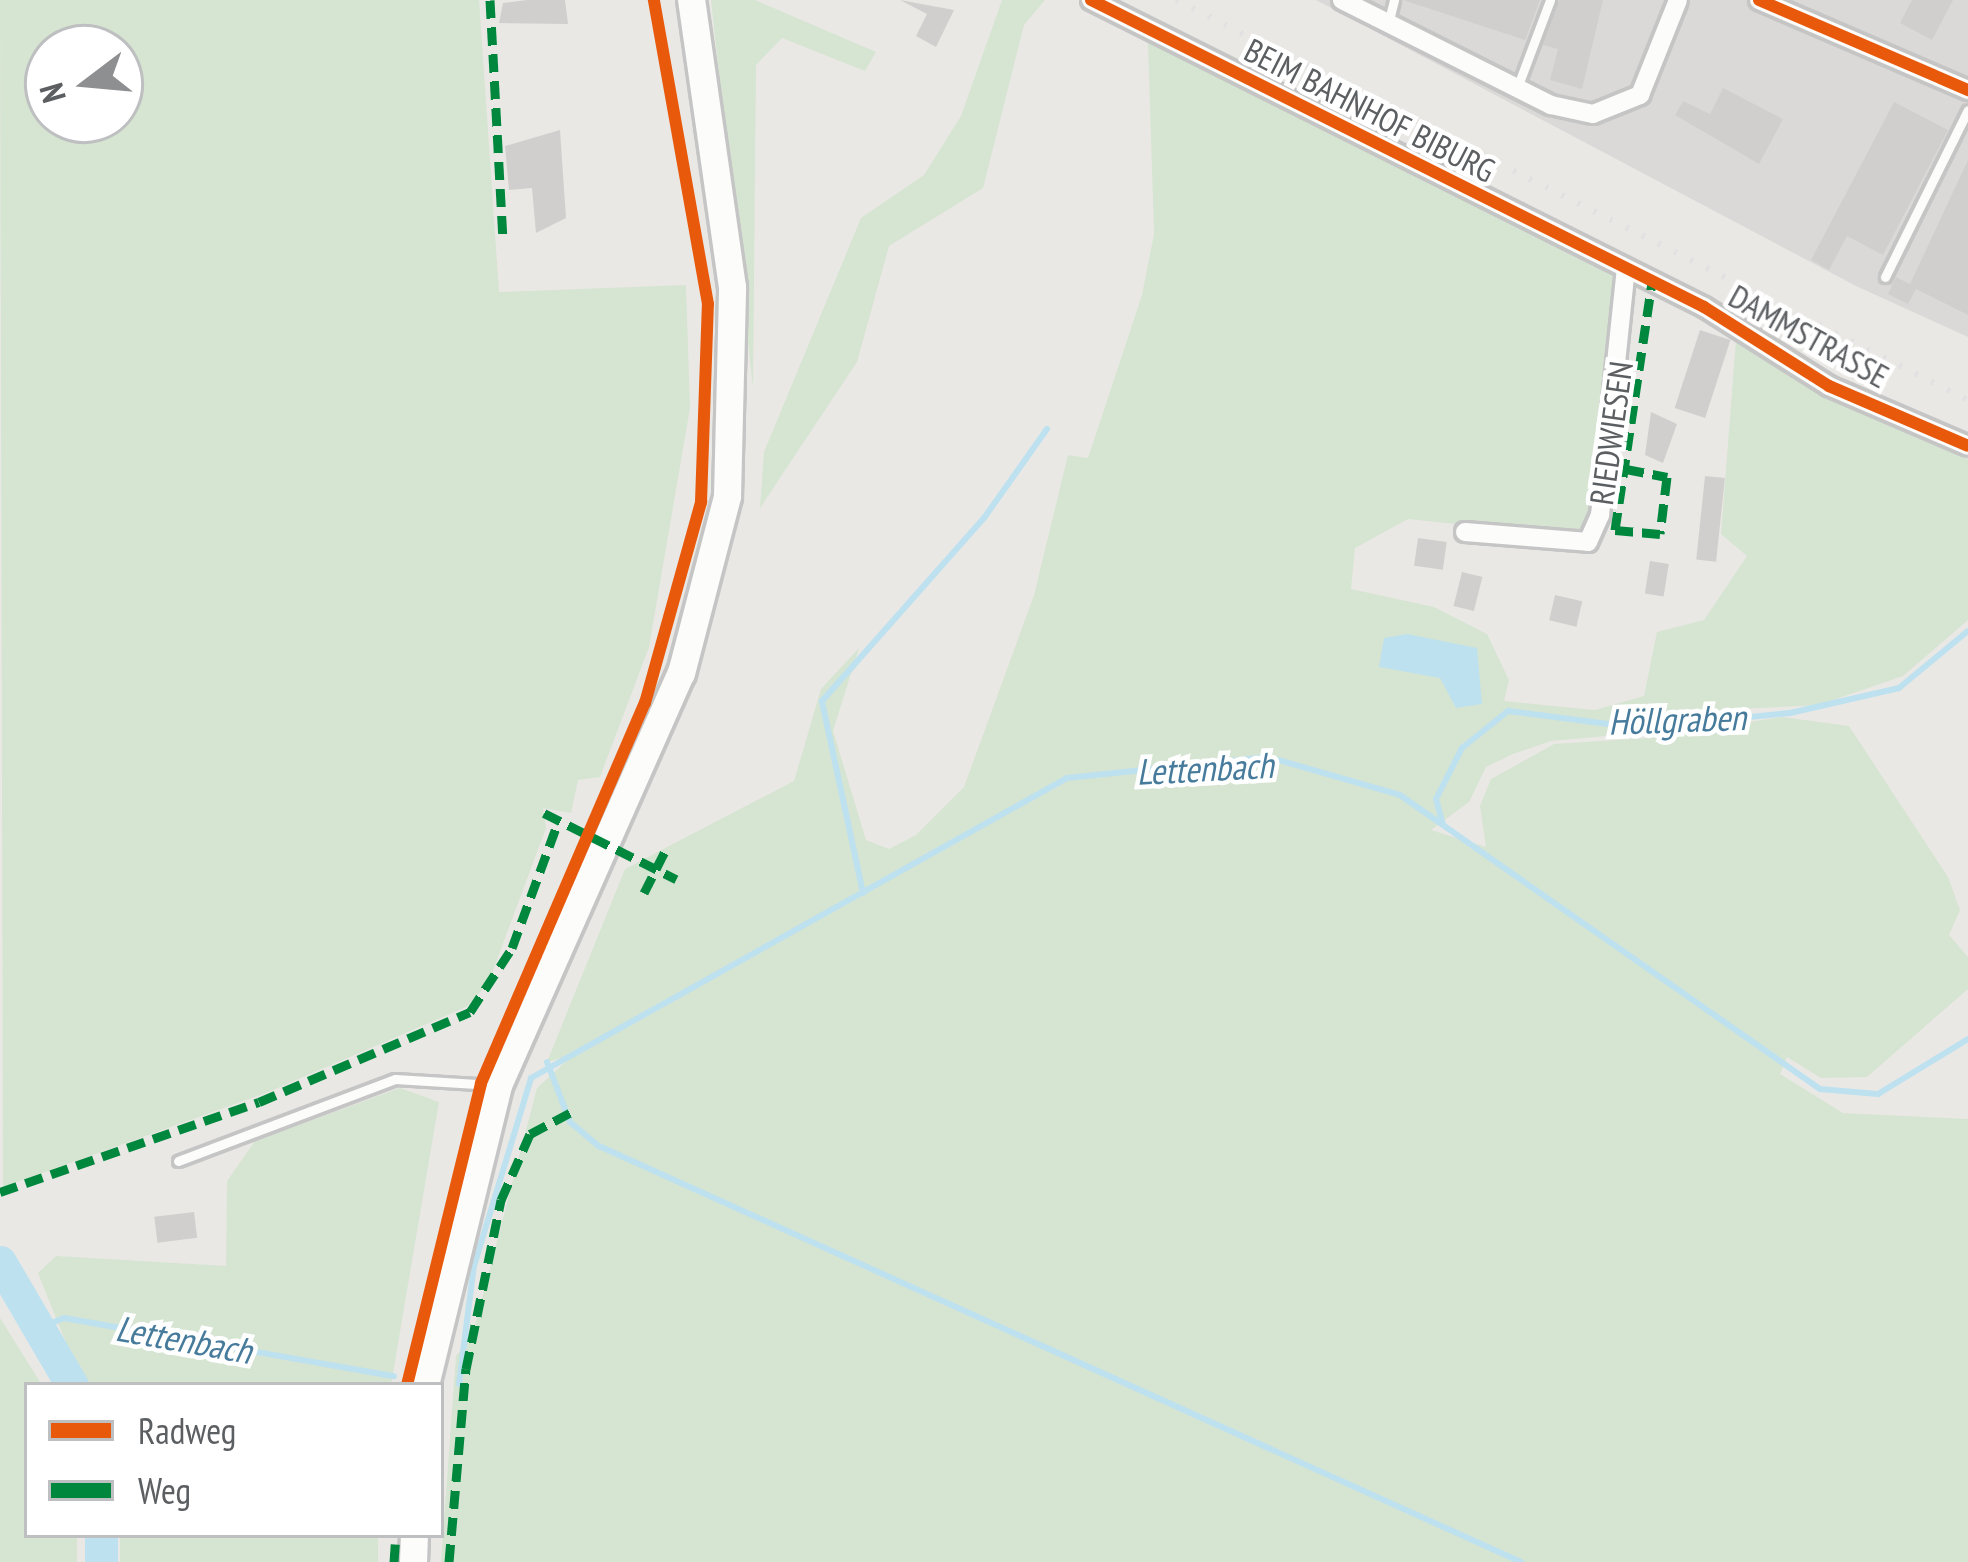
<!DOCTYPE html>
<html>
<head>
<meta charset="utf-8">
<style>
  body { margin:0 }
  #map { position:relative; width:1968px; height:1562px; overflow:hidden; background:#eae8e5; font-family:"PT Sans Narrow",sans-serif }
  div>[style] { position:absolute }
  .industrial>* { inset:0; background:#dbd9d7 }
  .green>* { inset:0; background:#d6e4d2; transform-origin:0 0 }
  .water>* { inset:0; background:#bee1f0 }
  .stream>* { height:6px; margin:-3px; padding:0 3px; transform-origin:3px; border-radius:3px; background:#bee1f0 }
  .river>* { height:33px; margin:-16.5px; padding:0 16.5px; transform-origin:16.5px; border-radius:16.5px; background:#bee1f0 }
  .building>* { inset:0; background:#d1cfce; transform-origin:0 0 }
  .roads { filter:drop-shadow(3px 0 #c5c5c5) drop-shadow(-3px 0 #c5c5c5) drop-shadow(0 3px #c5c5c5) drop-shadow(0 -3px #c5c5c5) }
  .lane>* { height:9px; margin:-4.5px; padding:0 4.5px; transform-origin:4.5px; border-radius:4.5px; background:#fcfcfb }
  .street>* { height:18px; margin:-9px; padding:0 9px; transform-origin:9px; border-radius:9px; background:#fcfcfb }
  .secondary>* { height:27px; margin:-13.5px; padding:0 13.5px; transform-origin:13.5px; border-radius:13.5px; background:#fcfcfb }
  .rail>* { height:6px; margin-top:-3px; transform-origin:0; background:repeating-linear-gradient(90deg,#e2e1e1 0 3px,transparent 0 18px) }
  .quiet>* { height:9px; margin-top:-4.5px; transform-origin:0; background:repeating-linear-gradient(90deg,#00873e 0 18px,transparent 0 27px) }
  .cycleway>* { height:12px; margin:-6px; padding:0 6px; transform-origin:6px; border-radius:6px; background:#e8590c }
  span { translate:-50% -50%; white-space:nowrap; text-align:center; line-height:1.15; -webkit-text-stroke:9px #fff; paint-order:stroke }
  .street-label { font-size:33px; color:#5c5f62 }
  .water-label { font-size:36px; color:#477b9c; font-style:italic }
  .legend { position:absolute; left:24px; top:1382px; width:420px; height:156px; box-sizing:border-box; background:#fff; border:3px solid #bebfc0; margin:0; padding:15px 21px; list-style:none; font-size:36px; color:#5c5f62 }
  .legend li { display:flex; align-items:center; gap:24px; height:60px }
  .legend b { width:60px; border:3px solid #bebfc0 }
  .north { position:absolute; left:24px; top:24px; width:120px; height:120px; box-sizing:border-box; background:#fff; border:3px solid #bebfc0; border-radius:50%; rotate:254deg; font-size:33px; font-weight:700; line-height:48px; text-align:center; color:#5c5f62 }
  .north::after { content:''; display:block; margin:auto; width:42px; height:54px; background:#8e8f90; clip-path:polygon(50% 0,100% 100%,50% 72%,0 100%) }
</style>
</head>
<body>
<div id="map">
  <div class="industrial">
    <div style="clip-path:polygon(1316px 0,1968px 0,1968px 337px,1856px 286px)"></div>
  </div>
  <div class="green">
    <div style="clip-path:polygon(evenodd,0 0,479px 0,499px 292px,686px 285px,690px 408px,649px 647px,600px 777px,578px 780px,571px 813px,543px 808px,546px 828px,488px 984px,466px 1007px,266px 1093px,3px 1187px,0 0,48px 48px,120px 48px,120px 120px,48px 120px,48px 48px)"></div>
    <div style="clip-path:polygon(711px 0,755px 0,876px 52px,865px 71px,782px 38px,756px 65px,753px 388px)"></div>
    <div style="clip-path:polygon(1002px 0,1045px 0,1024px 25px,983px 188px,889px 246px,857px 362px,760px 508px,764px 452px,861px 218px,924px 175px,961px 116px)"></div>
    <div style="clip-path:polygon(1148px 42px,1202px 59px,1616px 273px,1590px 526px,1579px 537px,1408px 519px,1355px 548px,1351px 589px,1434px 607px,1487px 634px,1509px 680px,1504px 701px,1595px 710px,1644px 696px,1657px 632px,1704px 620px,1747px 556px,1721px 534px,1736px 340px,1844px 406px,1968px 459px,1968px 620px,1903px 676px,1819px 705px,1676px 712px,1651px 732px,1551px 741px,1513px 754px,1486px 767px,1469px 802px,1431px 830px,1486px 847px,1480px 806px,1491px 779px,1554px 744px,1647px 738px,1782px 717px,1849px 726px,1948px 877px,1960px 910px,1949px 935px,1968px 957px,1968px 989px,1867px 1077px,1821px 1078px,1787px 1057px,1780px 1074px,1843px 1113px,1968px 1119px,1968px 1562px,441px 1562px,456px 1356px,472px 1337px,537px 1088px,573px 1055px,547px 1062px,625px 869px,794px 781px,821px 689px,859px 648px,833px 731px,866px 840px,889px 849px,916px 835px,964px 787px,1034px 595px,1068px 455px,1088px 458px,1142px 295px,1154px 234px)"></div>
    <div style="clip-path:polygon(400px 1088px,439px 1102px,391px 1385px,83px 1385px,38px 1273px,56px 1256px,226px 1266px,227px 1181px,255px 1141px)"></div>
    <div style="clip-path:polygon(0 1318px,42px 1385px,27px 1385px,27px 1535px,77px 1535px,77px 1562px,0 1562px)"></div>
    <div style="left:120px;top:1535px;width:258px;height:27px"></div>
  </div>
  <div class="water">
    <div style="clip-path:polygon(1407px 634px,1477px 648px,1482px 704px,1456px 708px,1440px 678px,1379px 667px,1384px 638px)"></div>
  </div>
  <div class="stream">
    <div style="left:1443px;top:825px;width:27px;rotate:-105deg"></div>
    <div style="left:1436px;top:799px;width:57px;rotate:-63deg"></div>
    <div style="left:1462px;top:748px;width:59px;rotate:-38.8deg"></div>
    <div style="left:1508px;top:711px;width:132px;rotate:7.4deg"></div>
    <div style="left:1639px;top:728px;width:152px;rotate:-5.7deg"></div>
    <div style="left:1790px;top:713px;width:112px;rotate:-12.9deg"></div>
    <div style="left:1899px;top:688px;width:89px;rotate:-39.6deg"></div>
    <div style="left:863px;top:893px;width:196px;rotate:-102.1deg"></div>
    <div style="left:822px;top:701px;width:244px;rotate:-48.5deg"></div>
    <div style="left:984px;top:518px;width:109px;rotate:-54.7deg"></div>
    <div style="left:547px;top:1062px;width:64px;rotate:69deg"></div>
    <div style="left:570px;top:1122px;width:38px;rotate:40deg"></div>
    <div style="left:599px;top:1146px;width:1012px;rotate:24.28deg"></div>
    <div style="left:46px;top:1325px;width:19px;rotate:-21deg"></div>
    <div style="left:64px;top:1318px;width:335px;rotate:10deg"></div>
    <div style="left:459px;top:1384px;width:119px;rotate:-82.8deg"></div>
    <div style="left:474px;top:1266px;width:196px;rotate:-73.1deg"></div>
    <div style="left:531px;top:1078px;width:614px;rotate:-29.24deg"></div>
    <div style="left:1067px;top:778px;width:202px;rotate:-6deg"></div>
    <div style="left:1268px;top:757px;width:137px;rotate:16.1deg"></div>
    <div style="left:1400px;top:795px;width:513px;rotate:34.99deg"></div>
    <div style="left:1820px;top:1089px;width:58px;rotate:4.9deg"></div>
    <div style="left:1878px;top:1094px;width:105px;rotate:-31.4deg"></div>
  </div>
  <div class="river">
    <div style="left:0;top:1262px;width:143px;rotate:59.7deg"></div>
    <div style="left:101px;top:1535px;width:27px;rotate:90deg"></div>
  </div>
  <div class="building">
    <div style="clip-path:polygon(527px 0,565px 0,568px 24px,499px 23px,503px 3px)"></div>
    <div style="clip-path:polygon(900px 0,954px 10px,936px 47px,916px 36px,927px 14px)"></div>
    <div style="clip-path:polygon(1403px 0,1540px 0,1525px 40px)"></div>
    <div style="clip-path:polygon(1559px 0,1603px 0,1582px 89px,1550px 80px,1558px 49px,1543px 45px)"></div>
    <div style="clip-path:polygon(1912px 0,1953px 0,1932px 40px,1900px 23px)"></div>
    <div style="clip-path:polygon(1723px 88px,1783px 119px,1759px 164px,1675px 115px,1683px 101px,1710px 114px)"></div>
    <div style="clip-path:polygon(1894px 102px,1948px 130px,1883px 255px,1847px 236px,1829px 270px,1811px 260px)"></div>
    <div style="clip-path:polygon(560px 130px,566px 218px,536px 233px,532px 188px,509px 190px,505px 146px)"></div>
    <div style="clip-path:polygon(1968px 160px,1968px 315px,1916px 289px,1908px 304px,1888px 294px,1896px 277px,1910px 284px)"></div>
    <div style="left:1700px;top:330px;width:32px;height:82px;rotate:18deg"></div>
    <div style="clip-path:polygon(1651px 412px,1677px 424px,1663px 463px,1645px 455px)"></div>
    <div style="left:1705px;top:476px;width:20px;height:84px;rotate:6deg"></div>
    <div style="left:1418px;top:538px;width:29px;height:28px;rotate:8deg"></div>
    <div style="left:1650px;top:561px;width:19px;height:33px;rotate:9deg"></div>
    <div style="left:1462px;top:572px;width:21px;height:35px;rotate:14deg"></div>
    <div style="left:1555px;top:595px;width:28px;height:26px;rotate:13deg"></div>
    <div style="left:194px;top:1212px;width:26px;height:40px;rotate:83deg"></div>
  </div>
  <div class="roads">
    <div class="lane">
      <div style="left:1388px;top:24px;width:25px;rotate:-76deg"></div>
      <div style="left:1517px;top:88px;width:94px;rotate:-69.4deg"></div>
      <div style="left:1885px;top:277px;width:186px;rotate:-63.6deg"></div>
      <div style="left:178px;top:1161px;width:232px;rotate:-20.7deg"></div>
      <div style="left:395px;top:1079px;width:98px;rotate:3.5deg"></div>
    </div>
    <div class="street">
      <div style="left:1091px;top:0;width:686px;rotate:26.6deg"></div>
      <div style="left:1704px;top:307px;width:148px;rotate:32.3deg"></div>
      <div style="left:1829px;top:386px;width:151px;rotate:23.3deg"></div>
      <div style="left:1342px;top:0;width:234px;rotate:26.7deg"></div>
      <div style="left:1551px;top:105px;width:43px;rotate:12.1deg"></div>
      <div style="left:1593px;top:114px;width:51px;rotate:-22deg"></div>
      <div style="left:1640px;top:95px;width:102px;rotate:-68.2deg"></div>
      <div style="left:1759px;top:0;width:228px;rotate:23.3deg"></div>
      <div style="left:1465px;top:532px;width:123px;rotate:4.6deg"></div>
      <div style="left:1588px;top:542px;width:30px;rotate:-66deg"></div>
      <div style="left:1600px;top:515px;width:247px;rotate:-84deg"></div>
    </div>
    <div class="secondary">
      <div style="left:425px;top:1385px;width:309px;rotate:-76.3deg"></div>
      <div style="left:498px;top:1085px;width:451px;rotate:-66.1deg"></div>
      <div style="left:681px;top:673px;width:183px;rotate:-75.4deg"></div>
      <div style="left:727px;top:496px;width:209px;rotate:-88.6deg"></div>
      <div style="left:732px;top:287px;width:290px;rotate:-98.1deg"></div>
      <div style="left:413px;top:1562px;width:27px;rotate:-88deg"></div>
    </div>
  </div>
  <div class="rail">
    <div style="left:1176px;top:0;width:887px;rotate:26.8deg"></div>
  </div>
  <div class="quiet">
    <div style="left:490px;top:0;width:240px;rotate:86.9deg"></div>
    <div style="left:1626px;top:469px;width:42px;rotate:11deg"></div>
    <div style="left:1667px;top:477px;width:57px;rotate:97deg"></div>
    <div style="left:1660px;top:534px;width:45px;rotate:-174.9deg"></div>
    <div style="left:1615px;top:530px;width:251px;rotate:-81.5deg"></div>
    <div style="left:544px;top:813px;width:148px;rotate:26.6deg"></div>
    <div style="left:644px;top:893px;width:51px;rotate:-63.4deg"></div>
    <div style="left:0;top:1192px;width:274px;rotate:-19.2deg"></div>
    <div style="left:259px;top:1102px;width:229px;rotate:-23.1deg"></div>
    <div style="left:470px;top:1012px;width:77px;rotate:-56.7deg"></div>
    <div style="left:512px;top:948px;width:134px;rotate:-69.9deg"></div>
    <div style="left:394px;top:1562px;width:27px;rotate:-86deg"></div>
    <div style="left:449px;top:1562px;width:194px;rotate:-85deg"></div>
    <div style="left:466px;top:1369px;width:173px;rotate:-78.3deg"></div>
    <div style="left:501px;top:1200px;width:72px;rotate:-66.3deg"></div>
    <div style="left:530px;top:1134px;width:53px;rotate:-28deg"></div>
  </div>
  <div class="cycleway">
    <div style="left:1091px;top:0;width:686px;rotate:26.6deg"></div>
    <div style="left:1704px;top:307px;width:148px;rotate:32.3deg"></div>
    <div style="left:1829px;top:386px;width:151px;rotate:23.3deg"></div>
    <div style="left:1759px;top:0;width:228px;rotate:23.3deg"></div>
    <div style="left:407px;top:1385px;width:311px;rotate:-76.2deg"></div>
    <div style="left:481px;top:1083px;width:414px;rotate:-66.7deg"></div>
    <div style="left:645px;top:703px;width:209px;rotate:-74.4deg"></div>
    <div style="left:701px;top:502px;width:198px;rotate:-88deg"></div>
    <div style="left:708px;top:304px;width:309px;rotate:-100.1deg"></div>
  </div>
  <div class="street-label">
    <span style="left:1370px;top:110px;rotate:27deg">BEIM BAHNHOF BIBURG</span>
    <span style="left:1809px;top:336px;rotate:29deg">DAMMSTRASSE</span>
    <span style="left:1611px;top:433px;rotate:-82deg">RIEDWIESEN</span>
  </div>
  <div class="water-label">
    <span style="left:1677px;top:719px;rotate:-2deg">Höllgraben</span>
    <span style="left:1205px;top:768px;rotate:-3deg">Lettenbach</span>
    <span style="left:184px;top:1339px;rotate:10deg">Lettenbach</span>
  </div>
  <ul class="legend">
  <li><b style="height:15px;background:#e8590c"></b>Radweg</li>
  <li><b style="height:15px;background:#00873e"></b>Weg</li>
  </ul>
  <div class="north">N</div>
</div>
</body>
</html>
